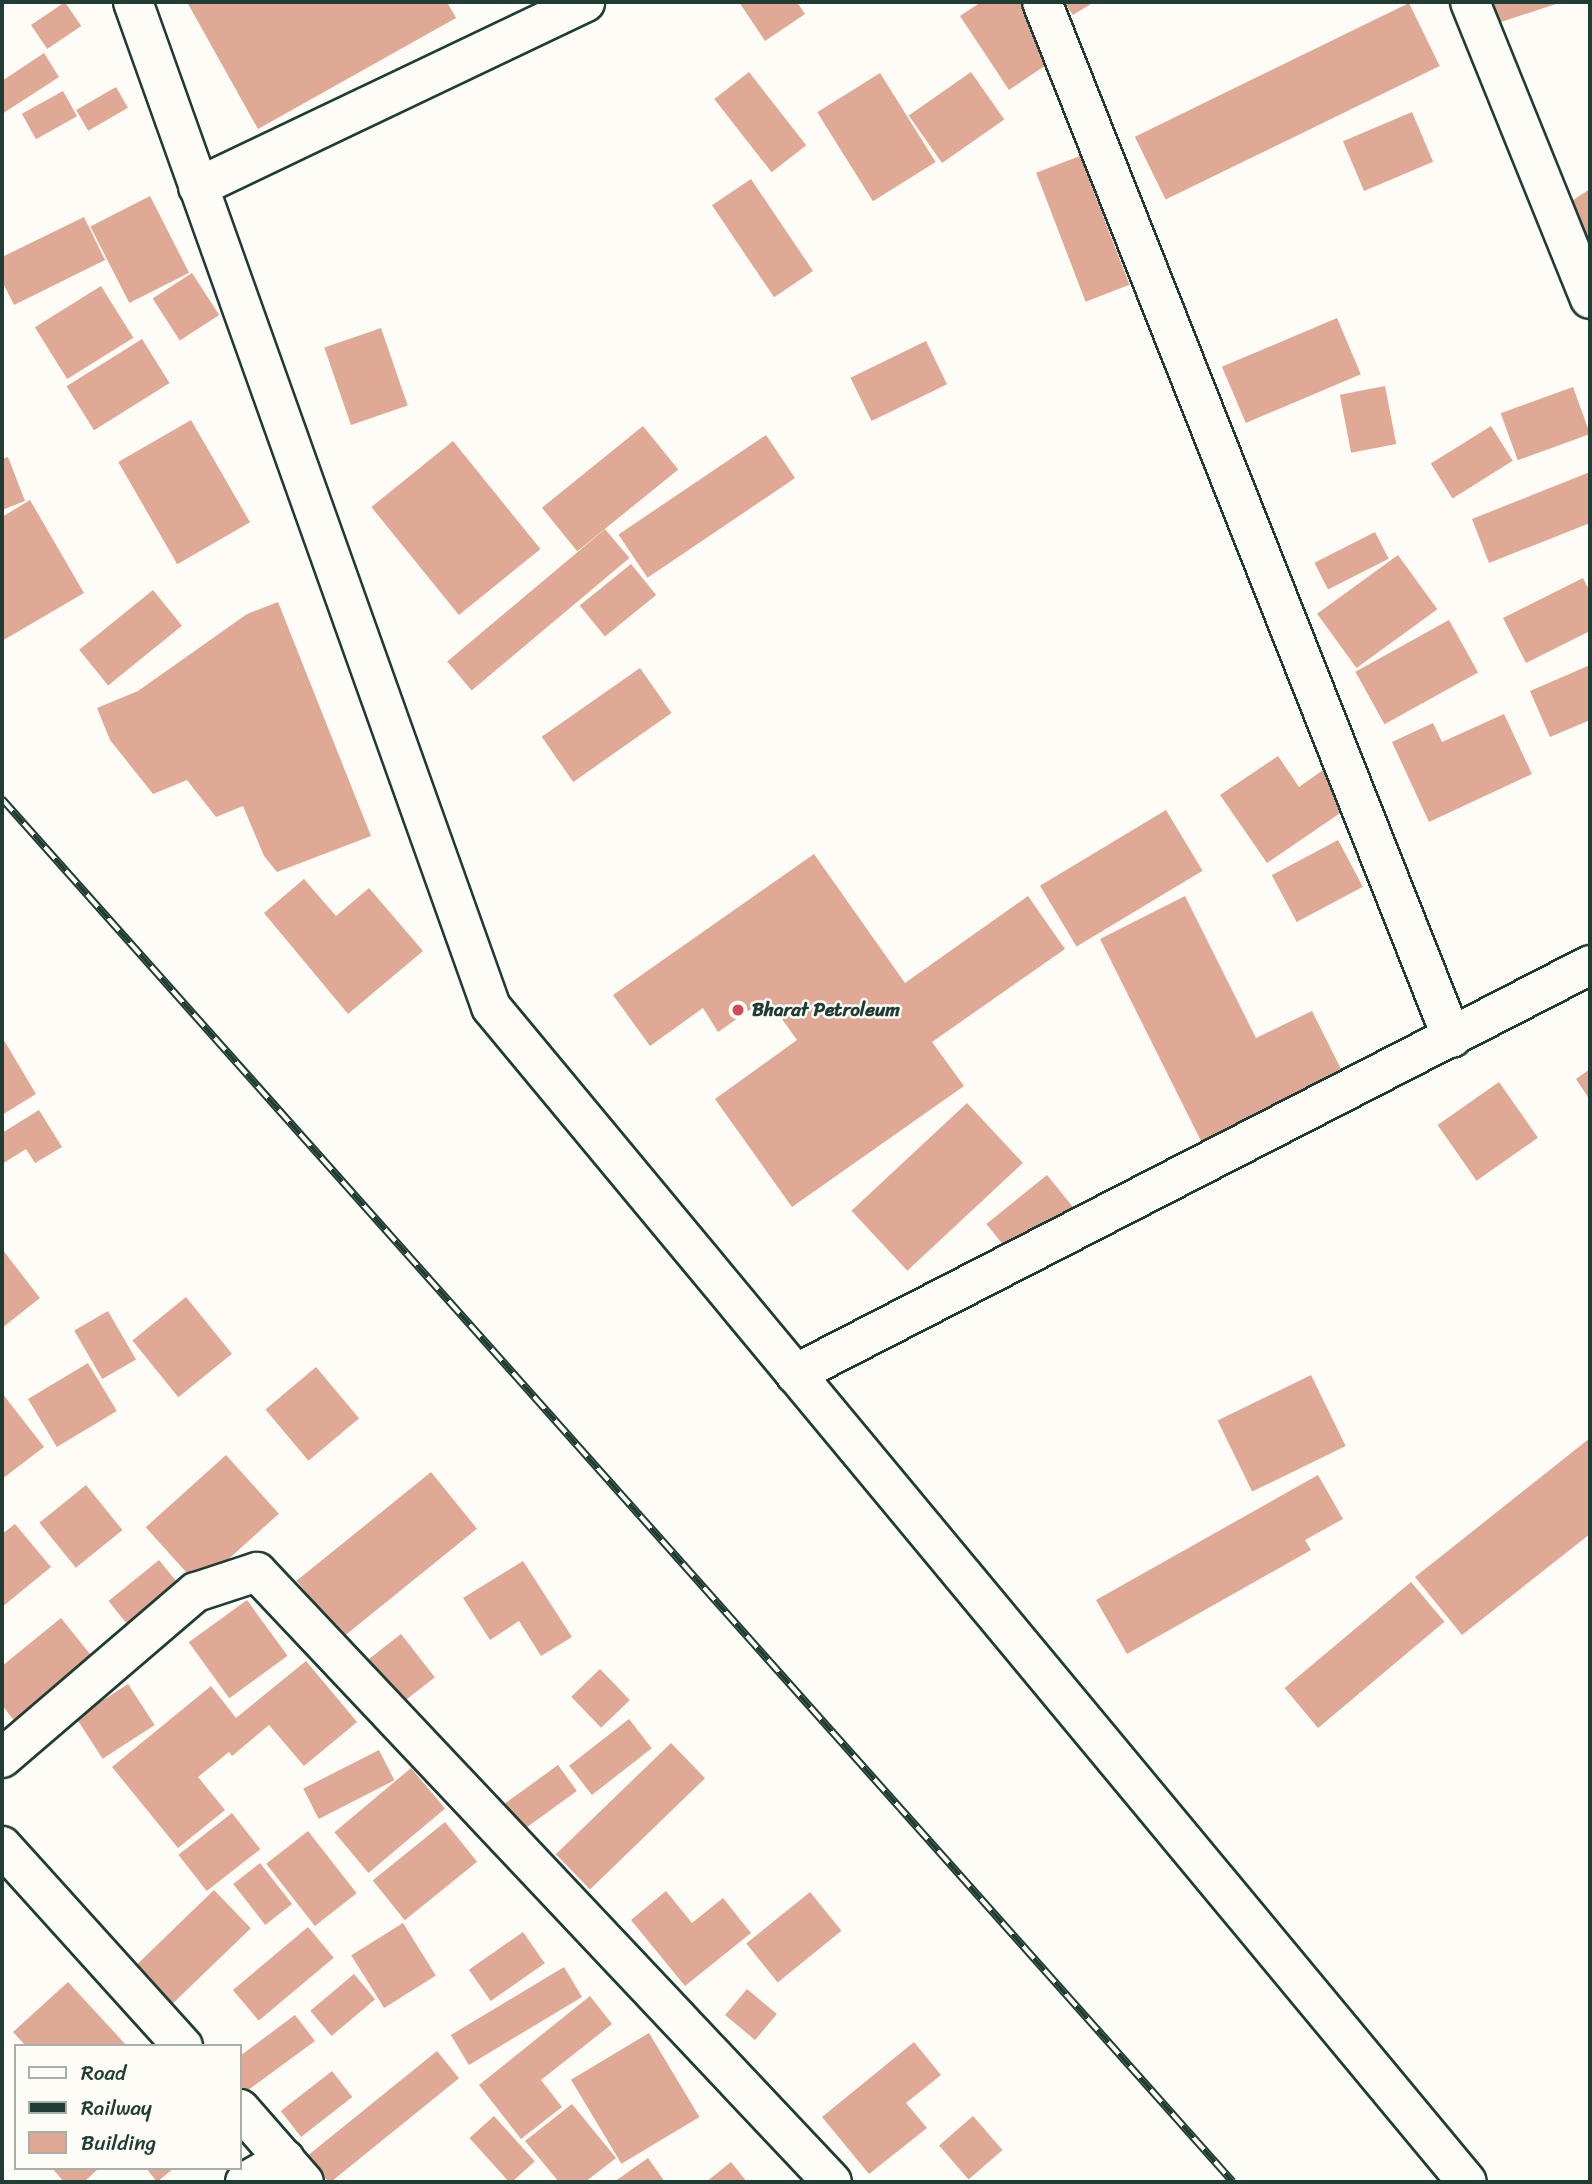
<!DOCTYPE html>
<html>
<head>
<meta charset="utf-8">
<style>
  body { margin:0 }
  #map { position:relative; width:1592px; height:2184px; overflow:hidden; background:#fdfcf7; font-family:Sriracha,sans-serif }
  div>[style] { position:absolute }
  .building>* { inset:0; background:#dfa995; transform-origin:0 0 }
  .roads { filter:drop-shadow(2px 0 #1f3d34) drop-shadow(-2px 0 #1f3d34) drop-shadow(0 2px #1f3d34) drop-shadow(0 -2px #1f3d34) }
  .street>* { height:38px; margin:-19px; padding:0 19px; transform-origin:19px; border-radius:19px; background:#fdfcf7 }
  .secondary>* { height:38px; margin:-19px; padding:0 19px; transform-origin:19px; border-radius:19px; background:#fdfcf7 }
  .rail>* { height:8px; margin-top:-4px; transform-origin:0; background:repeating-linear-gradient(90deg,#fdfcf7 0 16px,#1f3d34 0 32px); box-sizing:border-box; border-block:2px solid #1f3d34 }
  .dots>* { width:19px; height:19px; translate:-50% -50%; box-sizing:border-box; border:4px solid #fdfcf7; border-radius:50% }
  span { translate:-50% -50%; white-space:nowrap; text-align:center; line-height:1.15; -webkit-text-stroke:5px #fdfcf7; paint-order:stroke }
  .poi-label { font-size:19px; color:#1f3d34; font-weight:700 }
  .left { translate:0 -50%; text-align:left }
  .frame { position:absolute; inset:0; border:4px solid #1f3d34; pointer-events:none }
  .legend { position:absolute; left:14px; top:2044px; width:228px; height:126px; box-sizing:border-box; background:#fdfcf7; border:2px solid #a4b0a9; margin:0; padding:9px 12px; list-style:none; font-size:21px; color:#1f3d34 }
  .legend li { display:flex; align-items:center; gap:14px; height:35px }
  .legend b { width:35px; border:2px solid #a4b0a9 }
</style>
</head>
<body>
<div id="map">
  <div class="building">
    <div style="left:65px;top:2px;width:29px;height:41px;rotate:56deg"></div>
    <div style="clip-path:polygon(187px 2px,447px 2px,456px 18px,258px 129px)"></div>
    <div style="clip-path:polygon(739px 2px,797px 2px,805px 14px,765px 41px)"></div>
    <div style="clip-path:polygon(981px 2px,1021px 2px,1058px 57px,1009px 90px,960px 16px)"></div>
    <div style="clip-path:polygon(1064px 2px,1094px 2px,1073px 15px)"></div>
    <div style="clip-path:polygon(1478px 2px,1562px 2px,1486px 27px)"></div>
    <div style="left:1409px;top:3px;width:70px;height:305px;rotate:64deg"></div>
    <div style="clip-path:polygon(44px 53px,59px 77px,2px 114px,2px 81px)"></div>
    <div style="left:749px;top:72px;width:93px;height:44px;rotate:52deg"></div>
    <div style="left:971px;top:72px;width:58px;height:76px;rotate:55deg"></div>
    <div style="left:880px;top:73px;width:105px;height:74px;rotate:58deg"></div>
    <div style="left:116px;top:87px;width:24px;height:46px;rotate:60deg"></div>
    <div style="left:63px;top:91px;width:29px;height:47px;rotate:61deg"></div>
    <div style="left:1412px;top:112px;width:54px;height:75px;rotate:67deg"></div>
    <div style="left:1080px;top:156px;width:138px;height:47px;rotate:69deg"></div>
    <div style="left:751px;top:179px;width:111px;height:47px;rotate:56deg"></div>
    <div style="clip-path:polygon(1590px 189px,1590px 239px,1567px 204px)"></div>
    <div style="left:150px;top:196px;width:86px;height:67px;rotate:63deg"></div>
    <div style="clip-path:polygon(84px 217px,105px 260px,14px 305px,2px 281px,2px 257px)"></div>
    <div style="left:192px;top:273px;width:50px;height:47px;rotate:57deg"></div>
    <div style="left:101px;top:286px;width:61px;height:78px;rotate:58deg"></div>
    <div style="left:1337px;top:318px;width:61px;height:125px;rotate:67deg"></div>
    <div style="left:381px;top:328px;width:82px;height:60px;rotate:71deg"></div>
    <div style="left:142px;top:339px;width:52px;height:89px;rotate:58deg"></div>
    <div style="left:926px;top:341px;width:48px;height:84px;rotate:64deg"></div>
    <div style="left:1385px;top:386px;width:59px;height:46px;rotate:79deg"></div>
    <div style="left:1573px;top:387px;width:50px;height:77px;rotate:70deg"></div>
    <div style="left:191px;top:420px;width:118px;height:84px;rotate:60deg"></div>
    <div style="left:643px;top:426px;width:56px;height:130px;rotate:51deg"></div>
    <div style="left:1491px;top:426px;width:41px;height:71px;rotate:58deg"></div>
    <div style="left:766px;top:435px;width:52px;height:178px;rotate:56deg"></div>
    <div style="left:453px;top:441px;width:139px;height:105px;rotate:51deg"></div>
    <div style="clip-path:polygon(8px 457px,25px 501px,2px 510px,2px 459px)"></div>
    <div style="clip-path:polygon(1590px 472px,1590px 523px,1489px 563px,1472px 519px)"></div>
    <div style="clip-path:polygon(30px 500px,84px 593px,2px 641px,2px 517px)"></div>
    <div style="left:605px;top:529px;width:38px;height:206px;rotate:50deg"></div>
    <div style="left:1375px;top:532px;width:30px;height:68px;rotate:63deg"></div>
    <div style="left:1398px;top:555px;width:67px;height:100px;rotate:54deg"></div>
    <div style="left:631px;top:564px;width:40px;height:66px;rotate:51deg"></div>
    <div style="clip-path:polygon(1583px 578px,1590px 592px,1590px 631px,1526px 663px,1503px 618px)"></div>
    <div style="left:153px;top:590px;width:46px;height:95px;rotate:51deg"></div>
    <div style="clip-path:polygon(278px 602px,371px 836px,277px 872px,264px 856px,243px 806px,216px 817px,187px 780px,153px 794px,110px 740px,97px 708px,138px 691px,247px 614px)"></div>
    <div style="left:1449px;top:620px;width:60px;height:107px;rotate:61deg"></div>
    <div style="clip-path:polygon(1590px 665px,1590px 720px,1550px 737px,1530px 691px)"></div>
    <div style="left:640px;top:668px;width:55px;height:120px;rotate:55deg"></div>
    <div style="clip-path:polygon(1504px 714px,1532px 774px,1429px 822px,1392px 742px,1433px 723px,1442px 742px)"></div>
    <div style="clip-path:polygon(1278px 756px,1299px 787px,1323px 770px,1349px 807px,1267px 863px,1220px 795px)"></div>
    <div style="left:1166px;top:810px;width:71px;height:147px;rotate:59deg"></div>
    <div style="left:1338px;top:840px;width:53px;height:75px;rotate:62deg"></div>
    <div style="clip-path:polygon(814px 854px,905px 983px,1028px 896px,1065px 949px,932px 1042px,964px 1086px,792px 1207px,715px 1099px,797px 1040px,767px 998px,718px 1032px,703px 1008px,650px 1046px,613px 995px)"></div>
    <div style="clip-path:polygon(304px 879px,336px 916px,369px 888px,423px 951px,348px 1014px,264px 913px)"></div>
    <div style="clip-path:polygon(1185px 896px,1256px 1038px,1312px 1011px,1347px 1081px,1206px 1151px,1100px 939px)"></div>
    <div style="clip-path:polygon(2px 1037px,36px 1094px,2px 1115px)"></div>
    <div style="clip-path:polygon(1590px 1069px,1590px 1100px,1576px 1079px)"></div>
    <div style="left:1499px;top:1082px;width:68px;height:75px;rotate:55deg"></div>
    <div style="left:967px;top:1103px;width:82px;height:158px;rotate:47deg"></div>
    <div style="clip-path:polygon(39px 1110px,62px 1147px,35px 1163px,26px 1149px,2px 1164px,2px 1133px)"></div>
    <div style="left:1047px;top:1175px;width:45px;height:78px;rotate:51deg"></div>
    <div style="clip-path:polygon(2px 1249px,40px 1298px,2px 1328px)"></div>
    <div style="left:186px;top:1297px;width:73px;height:69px;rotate:51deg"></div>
    <div style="left:108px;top:1311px;width:56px;height:39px;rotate:60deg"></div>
    <div style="left:88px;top:1363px;width:56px;height:70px;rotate:59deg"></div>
    <div style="left:316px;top:1367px;width:67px;height:66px;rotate:50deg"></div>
    <div style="left:1311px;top:1375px;width:79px;height:104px;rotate:64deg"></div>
    <div style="clip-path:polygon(2px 1393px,44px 1447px,2px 1479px)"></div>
    <div style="clip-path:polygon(1590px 1438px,1590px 1534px,1462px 1635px,1415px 1577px)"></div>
    <div style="left:226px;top:1455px;width:79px;height:108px;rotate:48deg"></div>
    <div style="left:431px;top:1472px;width:73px;height:173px;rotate:51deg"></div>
    <div style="clip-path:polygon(1318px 1475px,1343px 1519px,1305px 1540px,1311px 1550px,1127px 1654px,1096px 1600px)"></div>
    <div style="left:86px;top:1485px;width:58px;height:60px;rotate:51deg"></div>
    <div style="clip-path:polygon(15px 1524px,51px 1567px,2px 1607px,2px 1534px)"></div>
    <div style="left:159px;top:1560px;width:28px;height:65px;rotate:51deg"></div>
    <div style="clip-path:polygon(523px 1561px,572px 1637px,541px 1656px,519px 1621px,490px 1640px,463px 1598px)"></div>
    <div style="left:1411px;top:1582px;width:52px;height:165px;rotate:50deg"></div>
    <div style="left:247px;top:1600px;width:69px;height:72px;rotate:54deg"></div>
    <div style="clip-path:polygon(61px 1618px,98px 1664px,19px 1727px,2px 1705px,2px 1666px)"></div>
    <div style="left:401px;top:1634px;width:55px;height:41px;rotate:52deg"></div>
    <div style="clip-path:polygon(306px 1661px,357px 1722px,304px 1766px,269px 1725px,232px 1756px,229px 1752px,198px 1777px,225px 1810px,178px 1848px,112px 1767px,211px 1686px,236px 1718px)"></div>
    <div style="left:600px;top:1669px;width:43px;height:40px;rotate:46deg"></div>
    <div style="left:128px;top:1684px;width:49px;height:62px;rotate:57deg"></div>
    <div style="left:629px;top:1719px;width:37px;height:76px;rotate:52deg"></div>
    <div style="left:671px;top:1743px;width:49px;height:160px;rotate:46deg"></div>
    <div style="left:379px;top:1750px;width:34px;height:85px;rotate:63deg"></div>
    <div style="left:558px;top:1765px;width:32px;height:69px;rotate:54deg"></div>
    <div style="left:411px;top:1768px;width:53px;height:100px;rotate:50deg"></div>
    <div style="left:232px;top:1813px;width:46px;height:68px;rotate:52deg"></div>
    <div style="left:445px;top:1822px;width:51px;height:93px;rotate:51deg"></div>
    <div style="left:308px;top:1831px;width:79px;height:53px;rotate:52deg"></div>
    <div style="left:260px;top:1863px;width:52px;height:34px;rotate:52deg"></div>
    <div style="left:214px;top:1890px;width:53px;height:124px;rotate:46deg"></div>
    <div style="clip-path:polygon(666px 1891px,692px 1923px,723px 1898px,751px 1933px,685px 1986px,631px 1920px)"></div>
    <div style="left:810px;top:1892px;width:50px;height:82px;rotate:51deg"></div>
    <div style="left:403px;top:1923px;width:62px;height:61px;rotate:58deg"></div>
    <div style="left:308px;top:1927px;width:40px;height:98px;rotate:50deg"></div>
    <div style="left:523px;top:1932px;width:38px;height:66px;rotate:55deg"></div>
    <div style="left:564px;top:1967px;width:35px;height:132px;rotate:59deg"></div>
    <div style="left:354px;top:1974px;width:33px;height:57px;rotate:50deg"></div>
    <div style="clip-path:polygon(68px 1982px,127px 2046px,26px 2046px,13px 2032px)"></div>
    <div style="left:747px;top:1989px;width:39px;height:34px;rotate:40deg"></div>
    <div style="clip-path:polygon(590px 1996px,612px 2024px,541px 2080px,562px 2107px,521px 2139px,479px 2085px)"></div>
    <div style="clip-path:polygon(295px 2015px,315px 2041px,240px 2096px,240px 2056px)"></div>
    <div style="left:649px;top:2033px;width:98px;height:91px;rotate:59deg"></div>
    <div style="clip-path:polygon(914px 2042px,941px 2075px,906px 2103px,927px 2128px,869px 2174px,822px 2117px)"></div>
    <div style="left:437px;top:2051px;width:35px;height:167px;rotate:51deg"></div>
    <div style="left:332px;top:2071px;width:33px;height:65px;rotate:52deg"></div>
    <div style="clip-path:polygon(572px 2104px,616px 2158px,585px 2182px,559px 2182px,525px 2141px)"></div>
    <div style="left:494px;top:2116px;width:61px;height:33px;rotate:48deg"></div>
    <div style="left:973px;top:2116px;width:45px;height:45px;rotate:49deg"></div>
    <div style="clip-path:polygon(648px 2158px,665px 2182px,614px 2182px)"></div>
    <div style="clip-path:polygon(731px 2162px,747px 2182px,706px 2182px)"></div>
    <div style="clip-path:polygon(52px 2168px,99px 2168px,84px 2182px,64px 2182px)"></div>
    <div style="clip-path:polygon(146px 2168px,174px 2168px,157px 2182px)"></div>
  </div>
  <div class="roads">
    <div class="street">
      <div style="left:1042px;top:2px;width:1114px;rotate:68.41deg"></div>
      <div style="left:1470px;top:2px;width:320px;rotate:68deg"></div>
      <div style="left:198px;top:187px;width:429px;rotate:-25.5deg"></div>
      <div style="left:795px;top:1374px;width:894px;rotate:-27.22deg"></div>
      <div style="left:2px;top:1758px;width:255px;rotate:-40.6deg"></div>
      <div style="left:196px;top:1592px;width:64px;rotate:-18.2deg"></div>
      <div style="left:257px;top:1572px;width:838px;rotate:46.69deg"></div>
      <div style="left:2px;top:1846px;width:270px;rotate:47.9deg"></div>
      <div style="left:240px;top:2109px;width:97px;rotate:48.8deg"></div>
      <div style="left:245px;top:2182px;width:46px;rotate:-29.9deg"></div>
    </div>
    <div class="secondary">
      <div style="left:133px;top:2px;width:1067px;rotate:70.39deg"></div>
      <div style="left:491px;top:1007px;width:1527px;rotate:50.29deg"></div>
    </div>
  </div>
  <div class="rail">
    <div style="left:2px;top:799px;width:1851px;rotate:48.33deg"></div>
  </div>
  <div class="dots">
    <div style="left:738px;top:1010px;background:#d1495b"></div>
  </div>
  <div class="poi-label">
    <span class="left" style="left:752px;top:1010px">Bharat Petroleum</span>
  </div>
  <div class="frame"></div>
  <ul class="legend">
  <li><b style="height:9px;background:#fdfcf7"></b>Road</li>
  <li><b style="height:9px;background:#1f3d34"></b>Railway</li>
  <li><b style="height:19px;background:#dfa995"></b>Building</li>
  </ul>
</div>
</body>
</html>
